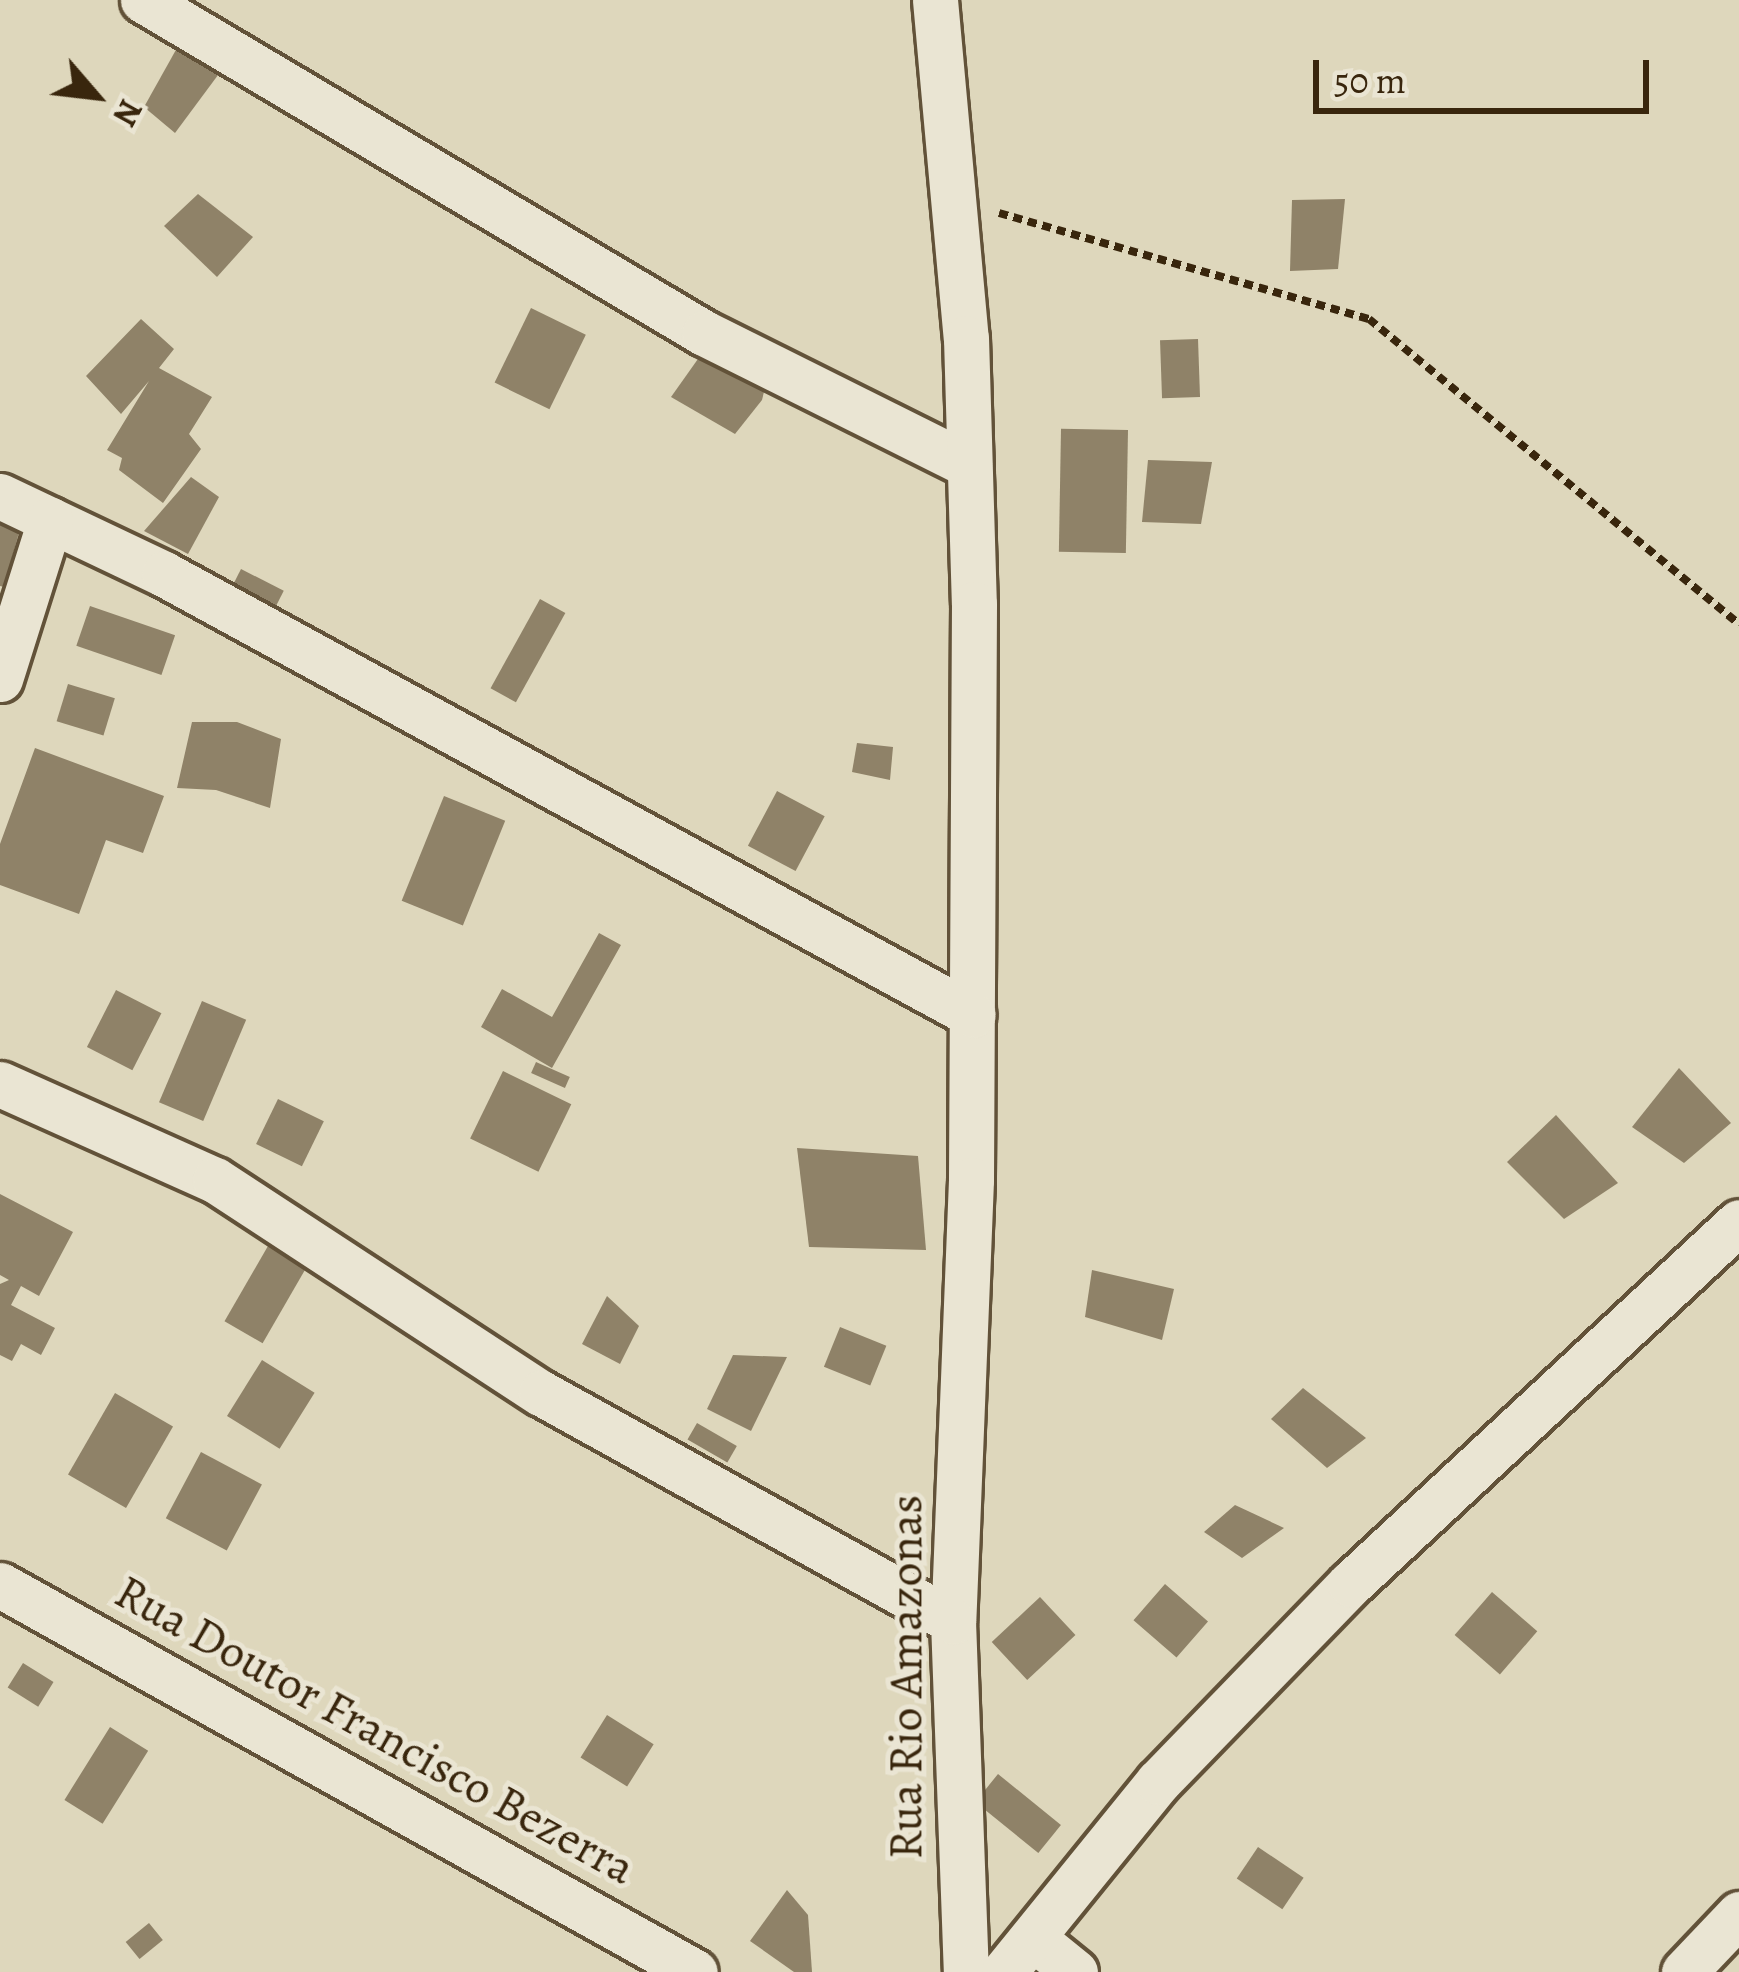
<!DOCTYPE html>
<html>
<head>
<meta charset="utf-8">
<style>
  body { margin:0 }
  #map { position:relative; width:1739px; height:1972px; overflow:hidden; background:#ded7bc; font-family:Alegreya,serif }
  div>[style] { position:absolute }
  .building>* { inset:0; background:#8f8268; transform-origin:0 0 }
  .path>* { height:8px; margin-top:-4px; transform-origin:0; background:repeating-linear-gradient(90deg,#39260d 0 9px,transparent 0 15px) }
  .roads { filter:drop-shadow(3px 0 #625239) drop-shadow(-3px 0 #625239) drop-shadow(0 3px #625239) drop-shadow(0 -3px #625239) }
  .minor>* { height:45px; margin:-22.5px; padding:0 22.5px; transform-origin:22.5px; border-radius:22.5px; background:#eae5d3 }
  span { translate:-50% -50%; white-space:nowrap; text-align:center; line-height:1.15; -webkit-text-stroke:10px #eae5d3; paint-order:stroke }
  .street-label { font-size:48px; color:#39260d }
  .north { position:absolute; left:36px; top:36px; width:120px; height:120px; -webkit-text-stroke:9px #eae5d3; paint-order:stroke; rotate:118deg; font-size:33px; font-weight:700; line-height:48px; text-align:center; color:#39260d }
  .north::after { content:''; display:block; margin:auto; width:42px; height:54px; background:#39260d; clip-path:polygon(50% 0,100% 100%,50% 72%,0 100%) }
  .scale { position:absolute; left:1313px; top:60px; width:336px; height:54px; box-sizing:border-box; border:6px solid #39260d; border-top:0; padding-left:15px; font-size:36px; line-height:42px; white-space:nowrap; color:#39260d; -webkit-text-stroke:9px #eae5d3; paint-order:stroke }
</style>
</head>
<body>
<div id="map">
  <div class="building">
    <div style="clip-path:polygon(177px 48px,221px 71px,175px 133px,144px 107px)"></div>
    <div style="clip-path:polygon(198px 194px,253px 237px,217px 277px,164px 226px)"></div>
    <div style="clip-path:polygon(1345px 199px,1338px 269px,1290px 271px,1292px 200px)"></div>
    <div style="left:531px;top:308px;width:61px;height:83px;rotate:26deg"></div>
    <div style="clip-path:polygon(141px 319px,174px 349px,159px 368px,212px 397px,189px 434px,201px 449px,163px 503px,119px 470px,122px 458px,107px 450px,149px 381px,121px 414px,86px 376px)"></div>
    <div style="left:1198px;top:339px;width:58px;height:38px;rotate:88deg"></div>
    <div style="clip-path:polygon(710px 342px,768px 375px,762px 400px,735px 434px,671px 397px)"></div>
    <div style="left:1128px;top:430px;width:123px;height:67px;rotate:91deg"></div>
    <div style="clip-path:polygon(1148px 460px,1212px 462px,1201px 524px,1142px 522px)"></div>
    <div style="clip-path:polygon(191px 477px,219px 497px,188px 554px,144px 531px)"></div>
    <div style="clip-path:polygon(0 518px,21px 525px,4px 587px,0 586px)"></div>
    <div style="left:241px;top:569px;width:48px;height:35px;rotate:27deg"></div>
    <div style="left:540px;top:599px;width:29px;height:102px;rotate:29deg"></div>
    <div style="left:90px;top:606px;width:90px;height:42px;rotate:19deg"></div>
    <div style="left:68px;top:684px;width:49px;height:39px;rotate:17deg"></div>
    <div style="clip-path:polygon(192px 722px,237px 722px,281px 739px,270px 808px,216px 790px,177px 788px)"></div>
    <div style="clip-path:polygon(857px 743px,893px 747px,890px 780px,852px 772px)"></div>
    <div style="clip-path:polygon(35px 748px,164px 796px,143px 853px,106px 840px,79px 914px,0 885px,0 844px)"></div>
    <div style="left:777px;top:791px;width:54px;height:62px;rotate:28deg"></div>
    <div style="left:444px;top:796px;width:66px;height:113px;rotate:22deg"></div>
    <div style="clip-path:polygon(599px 933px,621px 945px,552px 1068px,481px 1027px,502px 989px,552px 1017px)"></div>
    <div style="left:116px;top:990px;width:51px;height:64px;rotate:27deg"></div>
    <div style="left:202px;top:1001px;width:48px;height:110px;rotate:23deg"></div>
    <div style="left:536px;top:1062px;width:37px;height:12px;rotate:24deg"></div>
    <div style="clip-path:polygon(1679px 1068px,1731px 1123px,1684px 1163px,1632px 1127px)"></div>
    <div style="left:503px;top:1071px;width:76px;height:75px;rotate:26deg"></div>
    <div style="left:278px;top:1099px;width:51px;height:50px;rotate:26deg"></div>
    <div style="clip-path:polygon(1556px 1115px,1618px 1183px,1564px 1219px,1507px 1162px)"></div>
    <div style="clip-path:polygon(797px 1148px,918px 1156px,926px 1250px,809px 1247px)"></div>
    <div style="clip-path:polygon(0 1194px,73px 1232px,39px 1296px,21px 1286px,11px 1305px,55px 1328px,41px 1355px,21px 1344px,12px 1361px,0 1355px,0 1284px,9px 1280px,0 1275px)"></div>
    <div style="left:272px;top:1239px;width:44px;height:95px;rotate:30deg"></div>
    <div style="clip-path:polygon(1092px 1270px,1174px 1289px,1162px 1340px,1085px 1317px)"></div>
    <div style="clip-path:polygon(607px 1296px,639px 1326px,620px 1364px,582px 1344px)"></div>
    <div style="left:840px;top:1327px;width:50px;height:43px;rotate:22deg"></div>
    <div style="clip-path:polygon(733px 1355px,787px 1357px,751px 1431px,707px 1409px)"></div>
    <div style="left:262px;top:1360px;width:62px;height:66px;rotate:32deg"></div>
    <div style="clip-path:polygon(1303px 1388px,1366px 1438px,1327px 1468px,1271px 1419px)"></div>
    <div style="left:115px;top:1393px;width:67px;height:94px;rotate:30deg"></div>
    <div style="left:697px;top:1423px;width:46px;height:19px;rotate:30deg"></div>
    <div style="left:201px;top:1452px;width:69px;height:75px;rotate:28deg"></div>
    <div style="clip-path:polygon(1235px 1505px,1284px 1528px,1242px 1558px,1204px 1532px)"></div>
    <div style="left:1165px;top:1584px;width:57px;height:48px;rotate:41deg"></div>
    <div style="left:1492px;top:1592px;width:60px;height:57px;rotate:41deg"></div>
    <div style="left:1040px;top:1597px;width:52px;height:66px;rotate:47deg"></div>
    <div style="left:23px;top:1663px;width:36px;height:29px;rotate:32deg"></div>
    <div style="left:607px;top:1715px;width:55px;height:50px;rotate:32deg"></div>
    <div style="left:110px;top:1727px;width:45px;height:86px;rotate:32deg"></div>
    <div style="left:998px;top:1774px;width:81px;height:36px;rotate:39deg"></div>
    <div style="left:1258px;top:1847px;width:55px;height:38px;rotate:34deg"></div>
    <div style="clip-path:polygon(787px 1890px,808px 1915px,812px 1972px,794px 1972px,750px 1941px)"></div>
    <div style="left:149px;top:1923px;width:22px;height:30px;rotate:51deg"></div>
  </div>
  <div class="path">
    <div style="left:999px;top:213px;width:385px;rotate:16deg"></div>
    <div style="left:1369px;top:319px;width:480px;rotate:39.5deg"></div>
  </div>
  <div class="roads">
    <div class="minor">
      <div style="left:143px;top:0;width:652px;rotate:30.69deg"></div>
      <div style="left:704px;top:333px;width:296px;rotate:26.5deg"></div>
      <div style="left:935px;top:0;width:339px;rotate:84.8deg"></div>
      <div style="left:966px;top:338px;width:266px;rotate:88.3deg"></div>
      <div style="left:974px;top:604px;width:576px;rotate:90.3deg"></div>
      <div style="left:971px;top:1180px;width:441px;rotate:92.3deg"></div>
      <div style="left:953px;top:1621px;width:351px;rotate:87.9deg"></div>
      <div style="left:0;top:496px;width:182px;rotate:25.4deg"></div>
      <div style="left:164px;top:574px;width:921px;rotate:28.6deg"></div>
      <div style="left:0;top:679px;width:167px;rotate:-72.5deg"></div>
      <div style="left:0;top:1084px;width:235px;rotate:24.1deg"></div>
      <div style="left:215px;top:1180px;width:389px;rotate:33.2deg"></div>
      <div style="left:541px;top:1393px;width:471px;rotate:29deg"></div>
      <div style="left:0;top:1585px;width:795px;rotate:29.11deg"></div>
      <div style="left:1033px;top:1938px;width:54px;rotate:39deg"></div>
      <div style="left:1004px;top:1972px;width:245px;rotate:-51deg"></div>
      <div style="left:1158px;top:1782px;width:276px;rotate:-45.9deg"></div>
      <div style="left:1350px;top:1584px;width:531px;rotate:-42.94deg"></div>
      <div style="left:1684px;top:1972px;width:80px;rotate:-46.5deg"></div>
    </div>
  </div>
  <div class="street-label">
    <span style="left:906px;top:1677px;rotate:-90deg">Rua Rio Amazonas</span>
    <span style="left:375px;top:1730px;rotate:29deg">Rua Doutor Francisco Bezerra</span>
  </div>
  <div class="north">N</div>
  <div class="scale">50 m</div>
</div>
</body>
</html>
